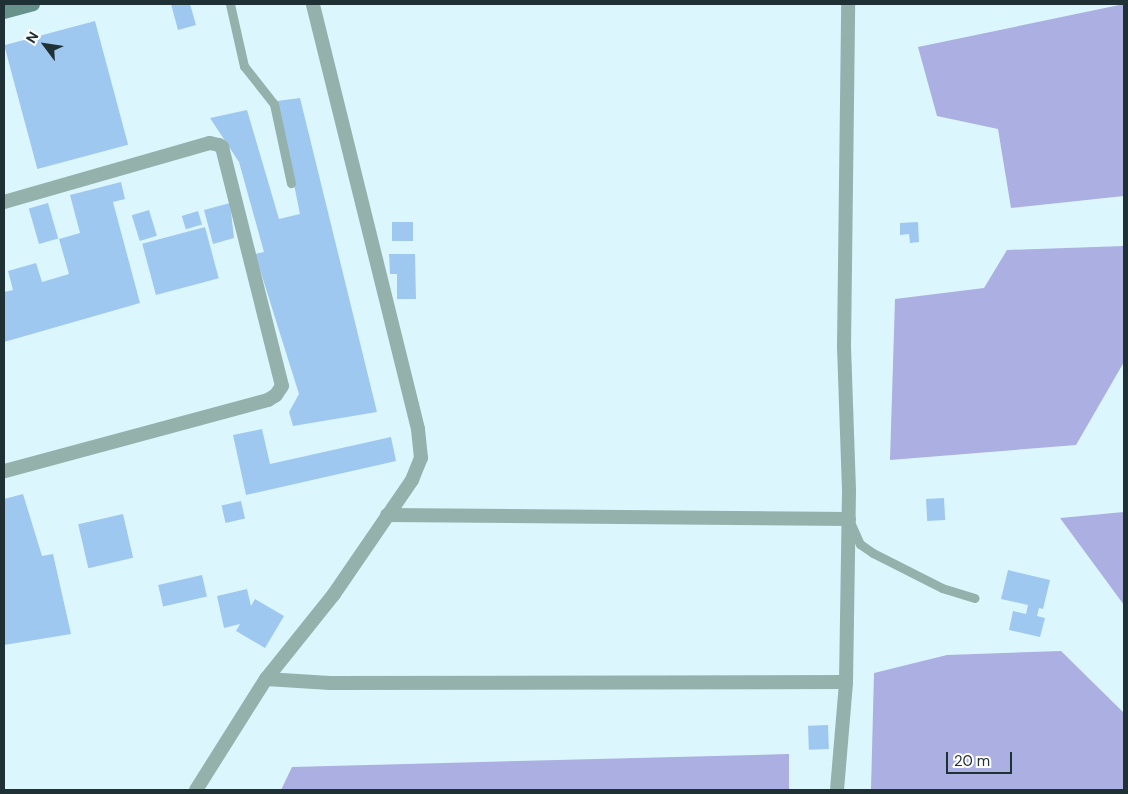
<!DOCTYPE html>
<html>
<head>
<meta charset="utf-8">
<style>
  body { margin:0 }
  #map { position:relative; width:1128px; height:794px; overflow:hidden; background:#dcf6fd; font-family:"DM Sans",sans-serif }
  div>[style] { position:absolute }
  .water>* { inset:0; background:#acafe2 }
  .building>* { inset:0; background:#9fc8f1; transform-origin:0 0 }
  .service>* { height:9px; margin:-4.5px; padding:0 4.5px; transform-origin:4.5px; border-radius:4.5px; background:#94b1ac }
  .minor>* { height:14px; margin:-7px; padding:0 7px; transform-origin:7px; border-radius:7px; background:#94b1ac }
  .tertiary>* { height:14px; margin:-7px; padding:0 7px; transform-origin:7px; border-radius:7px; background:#94b1ac }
  .secondary>* { height:14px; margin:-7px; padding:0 7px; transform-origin:7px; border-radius:7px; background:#66928b }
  span { translate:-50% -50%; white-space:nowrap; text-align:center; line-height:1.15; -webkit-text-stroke:5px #fff; paint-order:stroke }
  .frame { position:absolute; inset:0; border:5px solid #203136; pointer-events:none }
  .north { position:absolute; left:20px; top:20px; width:50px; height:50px; -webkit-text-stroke:4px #fff; paint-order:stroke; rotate:301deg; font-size:14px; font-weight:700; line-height:20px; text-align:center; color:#203136 }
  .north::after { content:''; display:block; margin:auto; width:18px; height:22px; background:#203136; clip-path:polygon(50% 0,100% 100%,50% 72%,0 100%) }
  .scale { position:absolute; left:946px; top:752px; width:66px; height:22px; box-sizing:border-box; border:2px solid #203136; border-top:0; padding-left:6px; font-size:15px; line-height:18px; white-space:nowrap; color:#203136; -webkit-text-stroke:4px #fff; paint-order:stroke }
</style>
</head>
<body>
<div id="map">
  <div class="water">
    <div style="clip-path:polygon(1124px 4px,1124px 196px,1011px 208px,998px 129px,937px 116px,918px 47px)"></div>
    <div style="clip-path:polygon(1124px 246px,1124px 362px,1076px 445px,890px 460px,895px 299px,984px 288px,1007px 250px)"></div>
    <div style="clip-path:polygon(1124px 512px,1124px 605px,1060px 518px)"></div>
    <div style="clip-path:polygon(1061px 651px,1124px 713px,1124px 790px,871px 790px,874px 673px,947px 655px)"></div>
    <div style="clip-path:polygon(789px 754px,789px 790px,281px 790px,292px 767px)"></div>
  </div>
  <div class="building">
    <div style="clip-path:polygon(171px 4px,190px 4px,196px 25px,178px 30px)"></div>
    <div style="left:95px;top:21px;width:128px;height:94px;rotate:75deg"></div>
    <div style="clip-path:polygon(300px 98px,377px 412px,293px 426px,289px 412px,299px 394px,255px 254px,264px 252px,239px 162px,210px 118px,247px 110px,279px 219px,300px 214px,277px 101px)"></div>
    <div style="clip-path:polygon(121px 182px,125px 199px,113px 202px,140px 303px,4px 342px,4px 292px,13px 290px,8px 271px,36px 263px,42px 282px,69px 274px,59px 239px,80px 233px,70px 195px)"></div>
    <div style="left:48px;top:203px;width:37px;height:20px;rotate:74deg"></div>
    <div style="clip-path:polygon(230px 203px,234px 238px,213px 244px,204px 210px)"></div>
    <div style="left:149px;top:210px;width:27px;height:18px;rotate:73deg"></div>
    <div style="left:198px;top:211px;width:14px;height:17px;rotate:73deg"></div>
    <div style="left:392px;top:222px;width:21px;height:19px"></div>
    <div style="clip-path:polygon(918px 222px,919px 242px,910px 243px,909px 234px,900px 235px,900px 223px)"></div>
    <div style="left:205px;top:227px;width:53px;height:65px;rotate:75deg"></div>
    <div style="clip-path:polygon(389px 254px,415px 254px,416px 299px,397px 299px,397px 274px,390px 274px)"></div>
    <div style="clip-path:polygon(262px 429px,270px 464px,391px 437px,396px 461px,246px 495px,233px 435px)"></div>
    <div style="clip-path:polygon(23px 494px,42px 556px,53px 554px,71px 634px,4px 645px,4px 499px)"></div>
    <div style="left:944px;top:498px;width:22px;height:18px;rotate:87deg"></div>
    <div style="left:241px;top:501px;width:18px;height:20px;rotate:77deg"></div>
    <div style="left:123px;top:514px;width:45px;height:46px;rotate:77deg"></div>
    <div style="clip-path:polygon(1008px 570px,1050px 580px,1043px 609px,1039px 608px,1037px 616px,1045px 618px,1040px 637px,1009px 630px,1013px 611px,1026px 614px,1028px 605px,1001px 599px)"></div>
    <div style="left:202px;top:575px;width:22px;height:45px;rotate:77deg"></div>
    <div style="clip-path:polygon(247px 589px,251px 606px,255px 599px,284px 616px,265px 648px,236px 631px,240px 624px,224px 628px,217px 596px)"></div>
    <div style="left:828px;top:725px;width:24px;height:20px;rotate:88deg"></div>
  </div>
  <div class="service">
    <div style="left:230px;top:4px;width:64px;rotate:77.3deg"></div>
    <div style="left:244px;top:66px;width:48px;rotate:51.7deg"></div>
    <div style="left:274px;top:104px;width:81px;rotate:77.9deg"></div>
    <div style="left:851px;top:524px;width:22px;rotate:66deg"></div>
    <div style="left:860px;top:544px;width:16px;rotate:35deg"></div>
    <div style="left:873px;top:553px;width:77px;rotate:26.9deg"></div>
    <div style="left:942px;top:588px;width:34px;rotate:17deg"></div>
  </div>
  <div class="minor">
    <div style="left:4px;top:202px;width:214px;rotate:-16deg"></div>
    <div style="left:210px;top:143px;width:9px;rotate:13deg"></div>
    <div style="left:219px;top:145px;width:4px;rotate:34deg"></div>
    <div style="left:222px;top:147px;width:246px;rotate:75.9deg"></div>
    <div style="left:282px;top:386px;width:11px;rotate:124deg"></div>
    <div style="left:276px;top:395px;width:9px;rotate:148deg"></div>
    <div style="left:268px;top:400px;width:273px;rotate:164.9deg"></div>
    <div style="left:387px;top:515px;width:462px;rotate:0.5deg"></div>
    <div style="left:266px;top:679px;width:64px;rotate:3.6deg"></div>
    <div style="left:330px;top:683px;width:516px;rotate:-0.11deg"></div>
    <div style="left:846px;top:682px;width:192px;rotate:-89.1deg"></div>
    <div style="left:849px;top:490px;width:143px;rotate:-92deg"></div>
    <div style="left:844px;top:347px;width:343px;rotate:-89.3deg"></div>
    <div style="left:837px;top:790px;width:108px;rotate:-85.2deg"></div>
  </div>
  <div class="tertiary">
    <div style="left:196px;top:790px;width:131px;rotate:-57.8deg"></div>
    <div style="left:266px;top:679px;width:109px;rotate:-51.3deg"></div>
    <div style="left:334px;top:594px;width:138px;rotate:-55.6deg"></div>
    <div style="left:412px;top:480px;width:24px;rotate:-68deg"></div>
    <div style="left:421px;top:458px;width:29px;rotate:-96deg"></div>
    <div style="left:418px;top:429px;width:438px;rotate:-103.9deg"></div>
  </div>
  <div class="secondary">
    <div style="left:4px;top:12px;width:30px;rotate:-15deg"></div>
  </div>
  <div class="frame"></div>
  <div class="north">N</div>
  <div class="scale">20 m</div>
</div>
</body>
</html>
